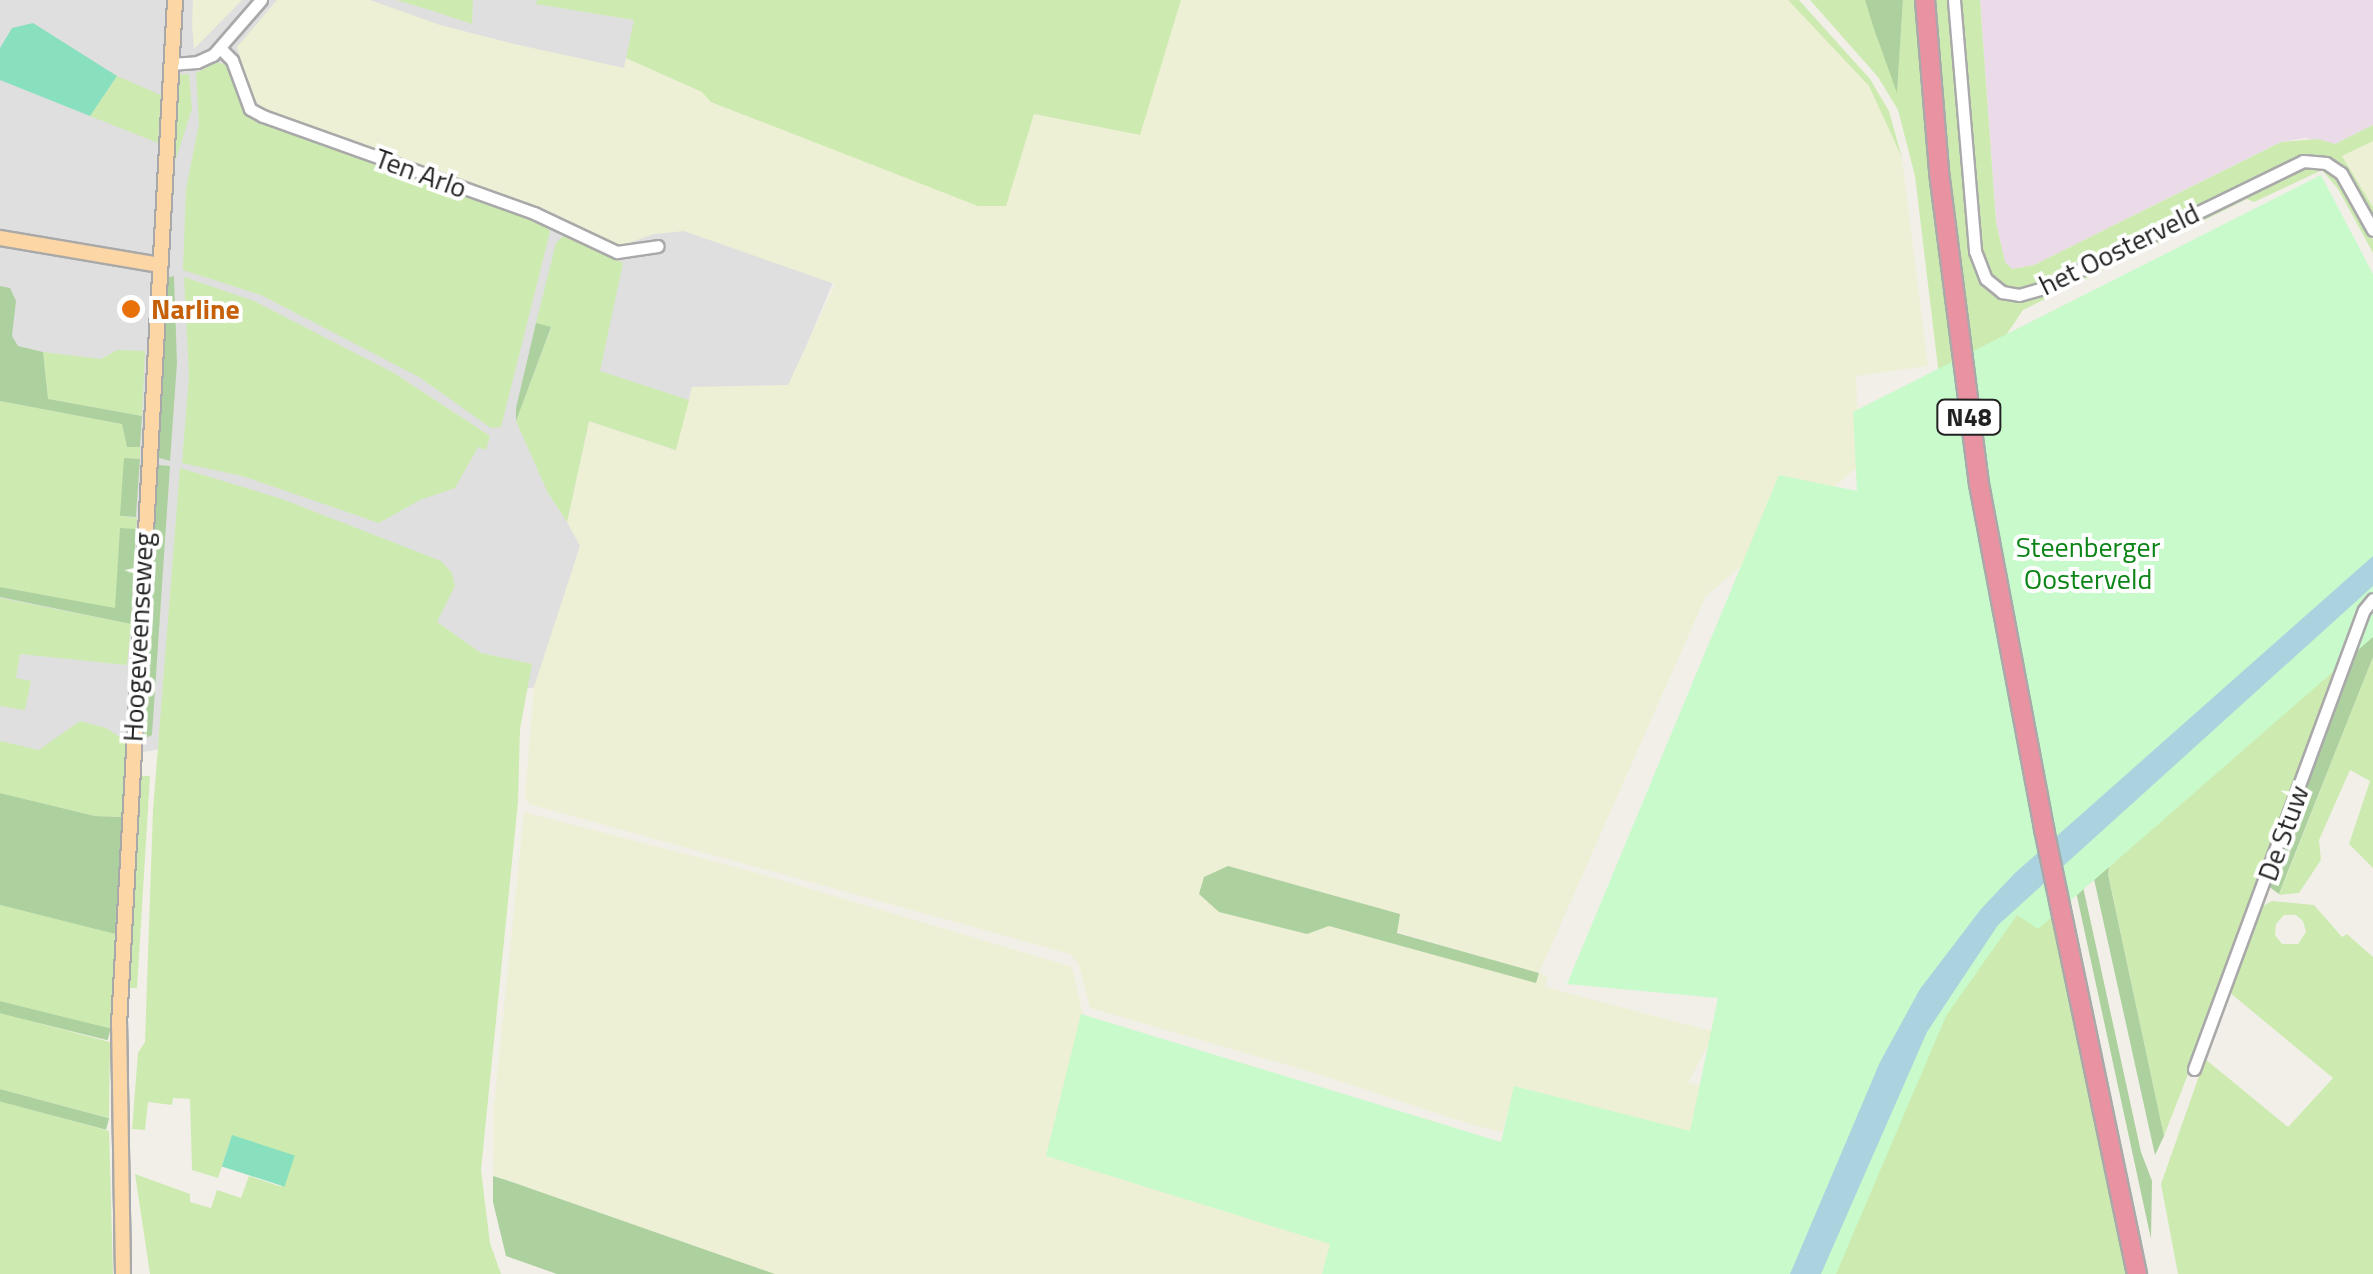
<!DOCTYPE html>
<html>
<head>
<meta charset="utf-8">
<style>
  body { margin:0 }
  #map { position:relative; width:2373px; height:1274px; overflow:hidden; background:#f2efe9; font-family:"Titillium Web",sans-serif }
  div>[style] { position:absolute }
  .residential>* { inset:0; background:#e0dfdf }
  .industrial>* { inset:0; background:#ebdbe8 }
  .farmland>* { inset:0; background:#eef0d5 }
  .grass>* { inset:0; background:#cdebb0; transform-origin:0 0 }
  .forest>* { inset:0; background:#add19e; transform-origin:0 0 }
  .park>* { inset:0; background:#c8facc }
  .pitch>* { inset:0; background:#88e0be; transform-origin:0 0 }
  .water>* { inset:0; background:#aad3df }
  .roads { filter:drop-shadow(2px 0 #a9a9a9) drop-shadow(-2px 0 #a9a9a9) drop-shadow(0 2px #a9a9a9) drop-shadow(0 -2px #a9a9a9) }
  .minor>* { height:11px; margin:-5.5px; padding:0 5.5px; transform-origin:5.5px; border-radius:5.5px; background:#fff }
  .major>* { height:14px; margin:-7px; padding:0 7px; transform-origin:7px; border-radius:7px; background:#fcd6a4 }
  .highway>* { height:18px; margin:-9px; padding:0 9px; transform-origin:9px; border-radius:9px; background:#e892a2 }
  .dots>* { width:28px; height:28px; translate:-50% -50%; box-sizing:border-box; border:5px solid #fff; border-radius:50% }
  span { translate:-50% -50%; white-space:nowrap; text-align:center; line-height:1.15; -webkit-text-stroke:8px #fff; paint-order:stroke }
  .shield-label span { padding:2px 8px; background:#fff; border:2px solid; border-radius:8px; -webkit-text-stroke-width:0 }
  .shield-label { font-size:25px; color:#222; font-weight:700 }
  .street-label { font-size:28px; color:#222 }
  .food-label { font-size:28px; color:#c56008; font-weight:700 }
  .left { translate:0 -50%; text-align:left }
  .park-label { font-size:28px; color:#0c8416 }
</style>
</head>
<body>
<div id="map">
  <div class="residential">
    <div style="clip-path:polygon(0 0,702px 0,892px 141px,788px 390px,585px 570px,549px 685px,28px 771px,0 759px)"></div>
  </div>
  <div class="industrial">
    <div style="clip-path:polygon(1980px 0,2373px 0,2373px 125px,2335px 144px,2305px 138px,2281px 142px,2034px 265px,2012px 269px,2005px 263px,1996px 222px)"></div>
  </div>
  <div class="farmland">
    <div style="clip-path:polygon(193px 0,242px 0,194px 49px,192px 24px)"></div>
    <div style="clip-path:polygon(evenodd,277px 0,370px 0,440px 25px,514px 44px,624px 68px,626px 58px,703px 92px,711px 102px,885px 167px,1034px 114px,1140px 134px,1181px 0,1788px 0,1869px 86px,1902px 158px,1928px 366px,1856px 376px,1860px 465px,1706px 596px,1539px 973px,1548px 976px,1545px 987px,1711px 1031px,1713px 1035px,1688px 1083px,1702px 1086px,1690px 1132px,1515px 1086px,1502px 1132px,1473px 1125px,1318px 1074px,1090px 1008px,1079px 965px,1070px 954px,529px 804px,525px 797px,534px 687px,580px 546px,567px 522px,589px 421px,675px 450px,692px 387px,788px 385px,835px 284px,684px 231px,654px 234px,617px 247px,542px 213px,265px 110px,253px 99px,237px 47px,277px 0,1228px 866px,1399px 914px,1397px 932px,1539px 973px,1536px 982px,1329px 926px,1228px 866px)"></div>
    <div style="clip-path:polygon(2373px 141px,2373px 207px,2342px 156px)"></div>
    <div style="clip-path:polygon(524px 812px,754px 872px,1072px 967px,1083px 1015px,1046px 1156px,1331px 1243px,1322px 1274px,775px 1274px,493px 1175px,494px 1105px)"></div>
  </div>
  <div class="grass">
    <div style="clip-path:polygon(396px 0,473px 0,472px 24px,430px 10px)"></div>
    <div style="clip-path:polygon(537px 0,1181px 0,1140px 135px,1034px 114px,1006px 206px,978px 206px,711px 102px,702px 92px,626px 58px,634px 20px,536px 4px)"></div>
    <div style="clip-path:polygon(1788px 0,1799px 0,1870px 79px,1889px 111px,1902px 158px,1869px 86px)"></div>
    <div style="clip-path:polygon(1810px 0,1865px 0,1897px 90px,1903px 0,1917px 0,1944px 289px,1970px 482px,1945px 426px,1915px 176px,1898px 110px,1878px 77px)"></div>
    <div style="clip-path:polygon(1933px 0,1950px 0,1974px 268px,1984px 285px,1998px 296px,2023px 300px,2294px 169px,2313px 164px,2334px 174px,2373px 240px,2373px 253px,2338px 189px,2322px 170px,2254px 202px,2247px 199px,2023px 310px,1981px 372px,1998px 558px,1951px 210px)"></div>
    <div style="clip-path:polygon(1957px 0,1980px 0,1996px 222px,2005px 262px,2012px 269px,2034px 265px,2281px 142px,2318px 139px,2335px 144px,2373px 125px,2373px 141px,2342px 156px,2373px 207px,2373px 222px,2345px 171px,2327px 158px,2306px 156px,2057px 278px,2021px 290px,2006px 289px,1992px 280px,1979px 251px)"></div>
    <div style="clip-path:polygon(217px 62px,230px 67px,247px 112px,545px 222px,550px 232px,501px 427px,491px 428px,419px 377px,261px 295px,183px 270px,186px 189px,199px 124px,196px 73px)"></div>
    <div style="clip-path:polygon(189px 74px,192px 109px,172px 171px,177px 75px)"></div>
    <div style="clip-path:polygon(117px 76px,161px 95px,158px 143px,90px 116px)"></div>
    <div style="clip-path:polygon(563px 236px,623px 263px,600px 371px,689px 400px,676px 450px,589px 421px,567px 522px,548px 493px,516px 421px,551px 328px,536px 323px,556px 243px)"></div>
    <div style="clip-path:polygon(184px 277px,254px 301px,394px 373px,490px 436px,486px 450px,478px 447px,455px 488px,420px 500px,379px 523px,242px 476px,182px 463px,189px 376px)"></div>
    <div style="clip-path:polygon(117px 350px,145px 351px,142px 416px,48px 399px,43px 352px,101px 359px)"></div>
    <div style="clip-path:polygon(0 401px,122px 424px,127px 447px,140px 447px,140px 459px,125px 458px,122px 516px,137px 518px,136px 529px,120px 529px,116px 609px,0 587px)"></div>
    <div style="clip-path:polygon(180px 468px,282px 499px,441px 561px,452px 573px,455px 586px,437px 622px,481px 653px,532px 664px,520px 729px,518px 802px,481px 1170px,490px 1243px,501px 1274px,150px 1274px,135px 1174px,190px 1194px,190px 1202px,211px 1208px,217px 1190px,241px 1198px,249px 1176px,282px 1187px,232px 1135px,218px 1178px,192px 1170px,190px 1099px,173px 1098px,172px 1105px,148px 1102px,145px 1130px,132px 1129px,138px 1053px,145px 1042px,153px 810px)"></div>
    <div style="clip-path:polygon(0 598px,131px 624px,127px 665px,20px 654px,16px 678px,31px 681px,25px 710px,0 706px)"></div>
    <div style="clip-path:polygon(2348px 645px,2266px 873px,2164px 1136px,2108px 873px,2110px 861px)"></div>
    <div style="clip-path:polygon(2373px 657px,2373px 868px,2349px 844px,2370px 781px,2350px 770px,2319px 840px,2321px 860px,2299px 893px,2279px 895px)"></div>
    <div style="clip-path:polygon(80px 721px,106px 728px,126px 741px,122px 817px,95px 816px,0 793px,0 741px,39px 750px)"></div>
    <div style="clip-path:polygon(137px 776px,150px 776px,137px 988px,128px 988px)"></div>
    <div style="left:2060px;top:865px;width:10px;height:418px"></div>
    <div style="clip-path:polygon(2046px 878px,2131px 1274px,1821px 1274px,1947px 998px)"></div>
    <div style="clip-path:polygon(evenodd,2272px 901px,2314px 905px,2342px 937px,2347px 934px,2373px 957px,2373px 1274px,2178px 1274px,2161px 1184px,2205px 1059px,2288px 1127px,2333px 1078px,2229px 992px,2259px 908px,2272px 901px,2284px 915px,2296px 915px,2303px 921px,2306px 932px,2298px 944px,2282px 944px,2275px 935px,2276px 924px,2284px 915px)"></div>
    <div style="clip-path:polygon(0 905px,115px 934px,111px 1029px,0 1001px)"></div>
    <div style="clip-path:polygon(0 1013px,110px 1042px,109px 1118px,0 1089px)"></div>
    <div style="clip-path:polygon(0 1101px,109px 1131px,113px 1274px,0 1274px)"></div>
  </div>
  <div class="forest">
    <div style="clip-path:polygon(1865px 0,1903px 0,1897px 93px,1874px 29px)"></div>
    <div style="clip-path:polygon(174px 276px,177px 363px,170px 461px,156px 457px,164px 278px)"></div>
    <div style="clip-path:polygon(0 286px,10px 288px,16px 301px,12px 336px,18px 346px,43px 352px,48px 399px,142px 416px,140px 447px,127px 447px,122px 424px,0 401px)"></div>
    <div style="clip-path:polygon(536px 323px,551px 327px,516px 421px,516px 408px)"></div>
    <div style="left:124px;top:458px;width:16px;height:58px;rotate:4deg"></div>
    <div style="clip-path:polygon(159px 465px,170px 466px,152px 735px,148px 737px,142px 736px,154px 469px)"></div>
    <div style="clip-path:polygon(120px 528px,136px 529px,131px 624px,0 597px,0 587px,115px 608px)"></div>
    <div style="clip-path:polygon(2366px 624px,2373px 629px,2373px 657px,2279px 894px,2268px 886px)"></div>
    <div style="clip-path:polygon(0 793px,95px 816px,122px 817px,115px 934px,0 905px)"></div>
    <div style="clip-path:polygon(2110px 861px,2108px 874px,2164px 1136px,2155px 1155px,2092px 870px)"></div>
    <div style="clip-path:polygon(2070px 864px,2082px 882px,2141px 1152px,2152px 1181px,2151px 1239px)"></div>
    <div style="clip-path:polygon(1228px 866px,1400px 914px,1397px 933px,1539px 973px,1536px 983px,1329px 926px,1307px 934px,1219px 912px,1199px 894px,1204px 877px)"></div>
    <div style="left:0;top:1001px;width:114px;height:12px;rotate:14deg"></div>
    <div style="left:0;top:1089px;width:113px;height:12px;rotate:15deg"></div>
    <div style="clip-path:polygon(493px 1176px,512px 1182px,775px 1274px,557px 1274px,506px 1256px,493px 1202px)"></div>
  </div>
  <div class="park">
    <div style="clip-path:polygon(2321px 175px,2373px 274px,2373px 637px,2038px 929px,2017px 915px,1946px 1016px,1836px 1274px,1322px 1274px,1330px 1244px,1046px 1156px,1081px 1014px,1501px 1142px,1514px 1086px,1690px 1131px,1718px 998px,1567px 984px,1779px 475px,1857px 491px,1853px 412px)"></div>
  </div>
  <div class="pitch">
    <div style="clip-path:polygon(33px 23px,117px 76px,90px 116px,0 80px,0 48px,12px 28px)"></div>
    <div style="left:232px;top:1135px;width:66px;height:33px;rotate:18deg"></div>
  </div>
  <div class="water">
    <div style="clip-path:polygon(2373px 556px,2373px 586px,1998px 925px,1927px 1032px,1821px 1274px,1790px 1274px,1880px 1062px,1920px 989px,1981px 909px,2015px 873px)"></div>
  </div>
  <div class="roads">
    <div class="minor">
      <div style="left:1954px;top:0;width:252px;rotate:85.2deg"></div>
      <div style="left:1975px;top:251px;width:30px;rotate:69deg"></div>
      <div style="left:1986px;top:279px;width:21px;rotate:39deg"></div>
      <div style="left:2002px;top:292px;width:17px;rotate:10deg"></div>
      <div style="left:2019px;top:295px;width:25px;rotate:-16deg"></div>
      <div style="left:2043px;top:288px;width:289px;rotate:-26deg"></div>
      <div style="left:2303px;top:161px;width:23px;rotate:5deg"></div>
      <div style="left:2326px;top:163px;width:18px;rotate:34deg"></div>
      <div style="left:2341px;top:173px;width:65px;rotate:60.7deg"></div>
      <div style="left:220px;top:48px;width:17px;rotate:45deg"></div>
      <div style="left:232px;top:60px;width:52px;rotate:69.8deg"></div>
      <div style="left:250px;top:109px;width:15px;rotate:28deg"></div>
      <div style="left:263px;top:116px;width:288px;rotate:19.7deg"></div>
      <div style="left:534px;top:213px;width:92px;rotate:25.2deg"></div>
      <div style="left:617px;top:252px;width:41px;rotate:-8.3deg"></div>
      <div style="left:170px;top:64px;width:27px;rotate:-4deg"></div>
      <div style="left:197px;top:62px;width:17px;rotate:-24deg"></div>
      <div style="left:213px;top:55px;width:73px;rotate:-48.9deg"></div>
      <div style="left:2194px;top:1069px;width:489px;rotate:-69.7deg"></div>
      <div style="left:2364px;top:610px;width:14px;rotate:-51deg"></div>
    </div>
    <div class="major">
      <div style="left:0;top:238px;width:161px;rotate:9.6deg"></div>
      <div style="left:123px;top:1274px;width:249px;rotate:-90.9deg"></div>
      <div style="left:119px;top:1025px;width:1027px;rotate:-86.87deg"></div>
    </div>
    <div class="highway">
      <div style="left:1925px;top:0;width:173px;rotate:85.3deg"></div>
      <div style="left:1939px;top:172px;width:315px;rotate:82.7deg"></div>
      <div style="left:1979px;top:484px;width:351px;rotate:79.3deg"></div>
      <div style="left:2044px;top:829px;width:455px;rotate:78.2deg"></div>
    </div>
  </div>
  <div class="dots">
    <div style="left:131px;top:309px;background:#e8710a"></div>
  </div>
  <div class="shield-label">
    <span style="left:1969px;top:417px">N48</span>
  </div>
  <div class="street-label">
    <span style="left:421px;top:173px;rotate:20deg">Ten Arlo</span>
    <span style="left:2119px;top:249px;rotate:-26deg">het Oosterveld</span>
    <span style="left:138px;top:637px;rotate:-87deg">Hoogeveenseweg</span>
    <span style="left:2283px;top:833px;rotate:-70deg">De Stuw</span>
  </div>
  <div class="food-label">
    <span class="left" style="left:151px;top:309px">Narline</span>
  </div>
  <div class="park-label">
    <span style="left:2088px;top:563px">Steenberger<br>Oosterveld</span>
  </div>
</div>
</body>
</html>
